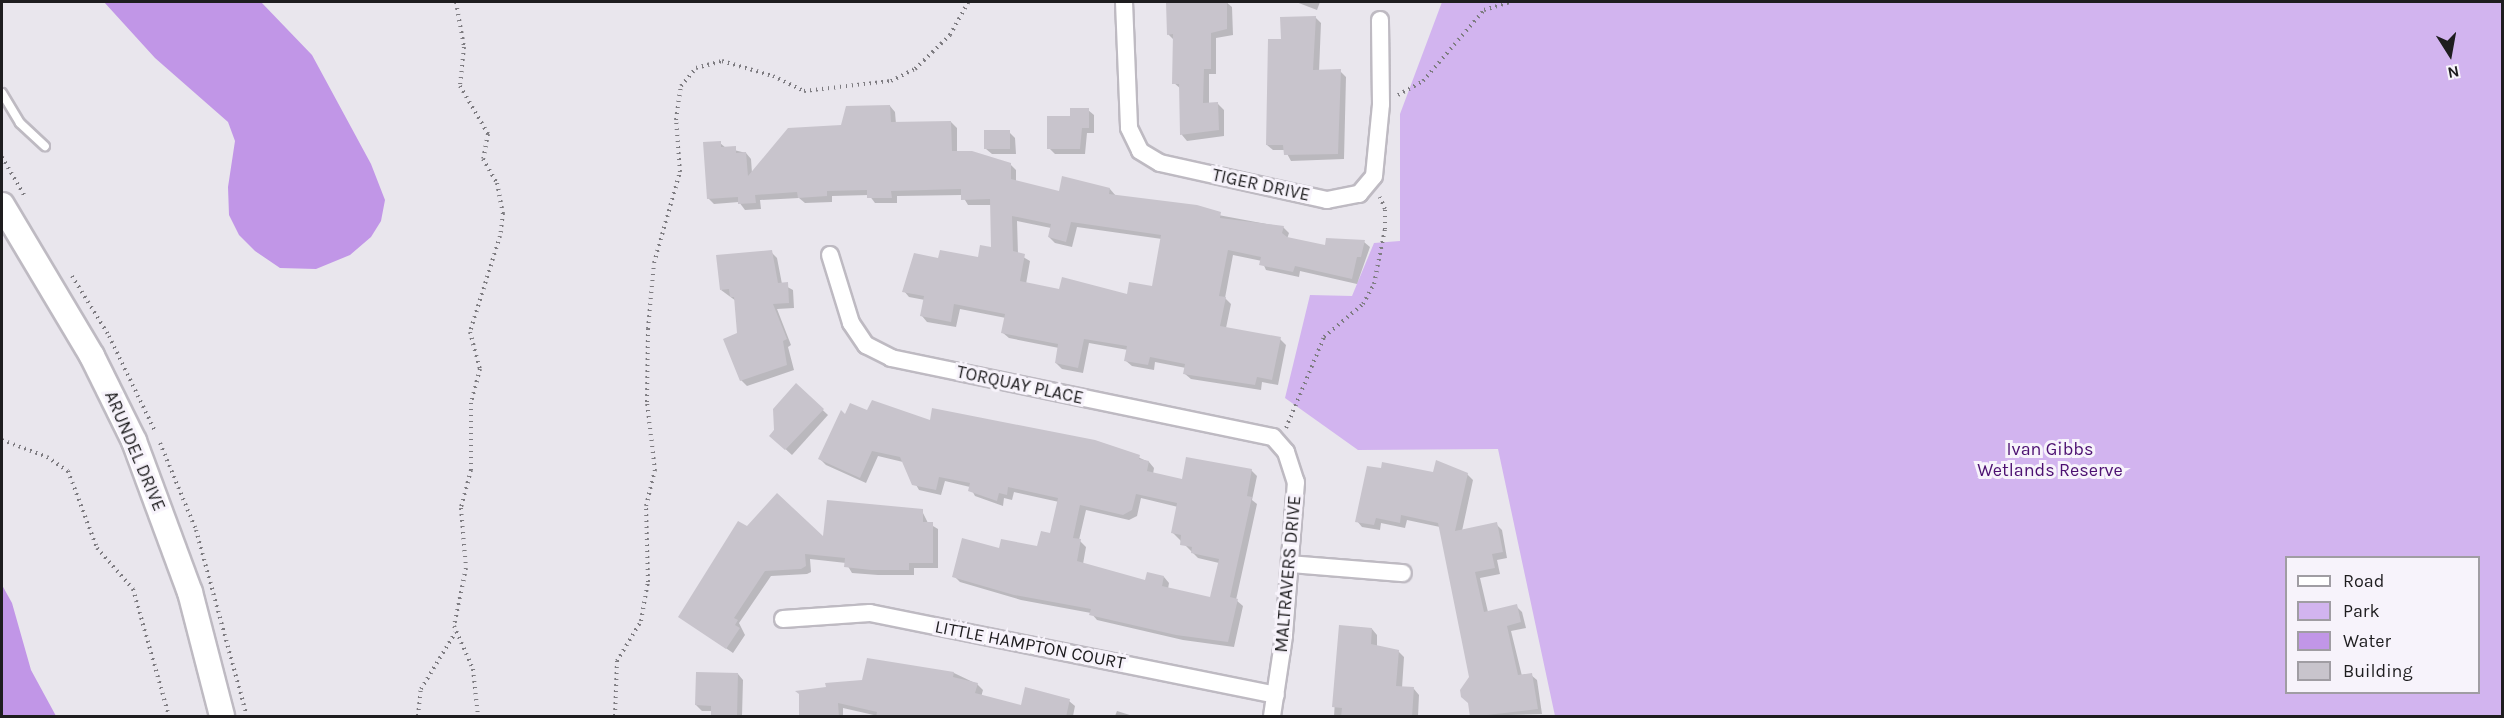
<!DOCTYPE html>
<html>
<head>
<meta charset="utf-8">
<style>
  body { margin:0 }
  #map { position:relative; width:2504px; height:718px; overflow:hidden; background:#e9e6ed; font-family:Karla,sans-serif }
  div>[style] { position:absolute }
  .green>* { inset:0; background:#d2b4ef }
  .water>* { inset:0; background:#c196e7 }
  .shadow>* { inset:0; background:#0003 }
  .building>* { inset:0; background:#c8c4cc; transform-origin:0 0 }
  .path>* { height:4px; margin-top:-2px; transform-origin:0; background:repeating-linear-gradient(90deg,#7e7c81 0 1.5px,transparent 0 6px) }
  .roads { filter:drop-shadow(2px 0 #bebac2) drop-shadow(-2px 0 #bebac2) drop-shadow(0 2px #bebac2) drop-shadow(0 -2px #bebac2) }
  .lane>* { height:8px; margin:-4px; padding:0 4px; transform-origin:4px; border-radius:4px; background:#fff }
  .street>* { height:16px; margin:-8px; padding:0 8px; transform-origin:8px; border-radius:8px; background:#fff }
  .secondary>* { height:24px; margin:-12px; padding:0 12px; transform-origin:12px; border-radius:12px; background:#fff }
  span { translate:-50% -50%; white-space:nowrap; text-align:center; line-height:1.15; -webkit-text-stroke:6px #f7f3fb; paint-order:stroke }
  .street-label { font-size:18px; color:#1e1d1f }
  .park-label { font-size:18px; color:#4c1071 }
  .frame { position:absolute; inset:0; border:3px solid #1e1d1f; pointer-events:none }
  .legend { position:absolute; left:2285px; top:556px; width:195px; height:138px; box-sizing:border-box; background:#f7f3fb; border:2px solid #a09da3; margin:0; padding:8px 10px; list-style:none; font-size:18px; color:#1e1d1f }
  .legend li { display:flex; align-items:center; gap:12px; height:30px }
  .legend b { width:30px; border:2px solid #a09da3 }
  .north { position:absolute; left:2420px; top:24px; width:60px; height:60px; -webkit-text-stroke:4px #f7f3fb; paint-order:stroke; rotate:169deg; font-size:16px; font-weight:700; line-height:24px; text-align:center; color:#1e1d1f }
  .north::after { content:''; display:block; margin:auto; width:21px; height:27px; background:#1e1d1f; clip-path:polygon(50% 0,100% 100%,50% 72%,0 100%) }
</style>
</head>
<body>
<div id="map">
  <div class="green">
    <div style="clip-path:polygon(evenodd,1442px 2px,2502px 2px,2502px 716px,1555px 716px,1498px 449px,1358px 450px,1285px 398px,1310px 295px,1352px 296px,1374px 243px,1400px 241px,1400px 114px,1442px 2px,2286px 558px,2478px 558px,2478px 692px,2286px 692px,2286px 558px)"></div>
  </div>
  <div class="water">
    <div style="clip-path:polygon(104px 2px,261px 2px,312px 55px,371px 164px,385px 200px,381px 221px,371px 237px,350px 255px,316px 269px,280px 268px,255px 251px,239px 235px,229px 215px,228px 187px,235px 141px,228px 122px,155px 58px)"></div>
    <div style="clip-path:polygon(2px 585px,12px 603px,31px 670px,56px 716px,2px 716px)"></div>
  </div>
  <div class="shadow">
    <div style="clip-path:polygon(1169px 2px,1226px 2px,1232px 7px,1233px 35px,1216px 38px,1216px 74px,1209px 74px,1209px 104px,1218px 104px,1224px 110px,1224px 136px,1187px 141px,1182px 135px,1181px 89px,1174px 83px,1174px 40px,1168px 34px)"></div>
    <div style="clip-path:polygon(1296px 2px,1320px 2px,1317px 10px)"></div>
    <div style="clip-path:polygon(1315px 17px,1321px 23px,1319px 72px,1340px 71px,1346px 77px,1344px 159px,1291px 161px,1285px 150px,1273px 150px,1267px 145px,1282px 40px)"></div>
    <div style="clip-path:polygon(evenodd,890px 106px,895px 112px,896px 124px,951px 122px,957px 128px,957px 153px,1010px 164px,1016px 170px,1016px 182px,1060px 193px,1110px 189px,1116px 196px,1283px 227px,1289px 233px,1287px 239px,1326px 247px,1364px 242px,1370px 247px,1357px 284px,1300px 271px,1299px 277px,1266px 270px,1262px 261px,1233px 255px,1225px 298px,1231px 304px,1226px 328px,1280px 339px,1286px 345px,1278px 385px,1262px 382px,1261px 390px,1191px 379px,1185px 374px,1186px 368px,1155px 362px,1154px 370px,1132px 366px,1126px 361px,1128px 350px,1089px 343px,1083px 373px,1062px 369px,1056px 363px,1059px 348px,1009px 338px,1003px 333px,1006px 318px,960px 309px,956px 327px,927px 322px,922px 316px,925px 300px,909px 297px,904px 291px,939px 260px,979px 259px,992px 249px,992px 205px,968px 205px,962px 195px,897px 196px,897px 203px,875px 203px,869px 195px,832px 196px,832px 202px,805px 203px,799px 198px,760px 200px,761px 209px,745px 210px,739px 202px,714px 204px,708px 198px,720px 143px,726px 148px,746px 153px,751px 159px,752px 173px,890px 106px,1017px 221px,1051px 228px,1049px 237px,1055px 243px,1072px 247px,1077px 227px,1162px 239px,1153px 288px,1128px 296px,1060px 291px,1026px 284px,1030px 261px,1018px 254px,1017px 221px)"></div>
    <div style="clip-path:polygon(1088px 110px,1094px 115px,1094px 133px,1087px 133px,1085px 154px,1055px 154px,1049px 148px,1072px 117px)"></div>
    <div style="clip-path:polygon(1009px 132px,1015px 138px,1016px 154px,992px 154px,986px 149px)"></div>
    <div style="clip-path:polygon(771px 252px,777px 258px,782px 284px,793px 290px,794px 308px,777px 309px,791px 345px,788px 347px,794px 370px,747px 386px,741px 380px,736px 301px,721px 290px)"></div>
    <div style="clip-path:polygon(797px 386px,828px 415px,792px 455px,771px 436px)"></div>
    <div style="clip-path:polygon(evenodd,868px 412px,1124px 451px,1149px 462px,1154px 468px,1153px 474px,1183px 481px,1251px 470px,1257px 476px,1252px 500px,1257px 504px,1236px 600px,1243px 606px,1234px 647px,1183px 640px,1097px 620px,1091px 613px,1021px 600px,960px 582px,954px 576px,1001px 550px,1039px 548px,1051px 534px,1059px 502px,1014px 492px,1012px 500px,1004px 498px,1003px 506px,975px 496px,970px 487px,945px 481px,941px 495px,919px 490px,903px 462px,878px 456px,866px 483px,826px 465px,820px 459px,846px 416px,868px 412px,1141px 498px,1178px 507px,1173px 533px,1198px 558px,1219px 563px,1211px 598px,1168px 589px,1169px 583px,1164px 577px,1146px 582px,1083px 564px,1086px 547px,1079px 540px,1086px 510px,1129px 520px,1137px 516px,1141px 498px)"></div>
    <div style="clip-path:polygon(1435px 473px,1467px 474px,1473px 480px,1462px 531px,1496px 524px,1502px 530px,1507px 558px,1497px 560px,1500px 574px,1480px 578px,1488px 612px,1516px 606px,1522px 612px,1526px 628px,1511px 631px,1522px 676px,1531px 675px,1537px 680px,1542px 714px,1472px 716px,1471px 678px,1440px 527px,1407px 520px,1405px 528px,1381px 523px,1380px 530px,1362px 527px,1357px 521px)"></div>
    <div style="clip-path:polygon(922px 511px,928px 523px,938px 529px,938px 568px,914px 568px,914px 575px,878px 575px,852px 573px,846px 563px,810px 559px,811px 572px,807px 574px,771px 576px,739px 623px,745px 635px,733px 653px,680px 617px,747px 528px,825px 539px)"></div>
    <div style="clip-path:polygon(1340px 627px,1372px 629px,1377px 635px,1377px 646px,1398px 651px,1404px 657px,1402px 688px,1414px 689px,1419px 695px,1418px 716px,1334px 716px)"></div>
    <div style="clip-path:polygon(954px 673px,977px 684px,983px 690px,981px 697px,1022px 707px,1069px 701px,1075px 706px,1073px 716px,878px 716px,843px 708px,843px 716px,801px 716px,800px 695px)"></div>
    <div style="clip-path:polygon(738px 674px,743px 680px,742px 716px,712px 716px,712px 711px,702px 711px,696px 705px)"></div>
    <div style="clip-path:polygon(1117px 711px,1133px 716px,1115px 716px)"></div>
  </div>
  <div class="building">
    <div style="clip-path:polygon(1166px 2px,1227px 2px,1227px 29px,1211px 33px,1211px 69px,1204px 69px,1203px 103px,1218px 102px,1219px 130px,1180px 135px,1179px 84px,1172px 84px,1173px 34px,1167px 35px)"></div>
    <div style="clip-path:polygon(1316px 16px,1313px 70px,1341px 69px,1338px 154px,1284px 155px,1283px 145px,1266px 145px,1268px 39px,1281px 39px,1280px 17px)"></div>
    <div style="clip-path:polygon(evenodd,890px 105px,891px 122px,951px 121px,952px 151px,972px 151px,1011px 163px,1011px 179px,1059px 191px,1062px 176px,1110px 188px,1109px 194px,1197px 205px,1221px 212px,1220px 218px,1284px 226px,1282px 233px,1287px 237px,1325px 245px,1326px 238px,1365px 240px,1361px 257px,1357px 257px,1352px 279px,1295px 266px,1293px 272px,1259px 265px,1261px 257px,1228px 250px,1219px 296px,1226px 297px,1220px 326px,1281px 337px,1272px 380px,1257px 377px,1255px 385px,1183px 374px,1185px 364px,1150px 357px,1148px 365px,1124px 361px,1127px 346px,1084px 339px,1078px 368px,1055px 363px,1058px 344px,1001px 333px,1005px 314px,954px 304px,951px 322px,920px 316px,924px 296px,902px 292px,914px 253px,938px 258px,940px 250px,978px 257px,980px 245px,991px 247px,990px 199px,961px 200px,961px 189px,891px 191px,892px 198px,867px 198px,867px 190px,827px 191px,827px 196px,798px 198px,797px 192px,755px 195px,756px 203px,738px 204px,738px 197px,707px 199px,703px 142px,721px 141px,721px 147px,736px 146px,736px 153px,746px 152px,748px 176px,788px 128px,841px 125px,846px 106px,890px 105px,1012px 216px,1051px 224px,1048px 237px,1066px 242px,1071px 222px,1161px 235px,1152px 286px,1129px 282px,1127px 294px,1062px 277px,1059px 289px,1020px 281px,1025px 254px,1013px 251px,1012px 216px)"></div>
    <div style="clip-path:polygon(1070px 108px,1089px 108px,1089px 128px,1082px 128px,1080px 149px,1047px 149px,1047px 116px,1070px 116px)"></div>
    <div style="left:1010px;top:130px;width:19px;height:26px;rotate:90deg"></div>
    <div style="clip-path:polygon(772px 250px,778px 283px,788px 282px,789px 303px,773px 304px,787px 339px,783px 341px,787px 365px,740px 381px,723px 339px,737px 333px,734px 297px,730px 297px,729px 289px,720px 290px,716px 255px)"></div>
    <div style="clip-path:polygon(796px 383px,824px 409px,785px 450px,769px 436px,774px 430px,773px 409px)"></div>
    <div style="clip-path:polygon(evenodd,872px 400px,930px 420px,932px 408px,1095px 440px,1140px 455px,1139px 459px,1149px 461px,1147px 471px,1182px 479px,1186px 457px,1252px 469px,1247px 496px,1252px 497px,1230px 597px,1238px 599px,1228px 642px,1176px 635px,1089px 615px,1091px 609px,1014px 595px,952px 577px,962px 538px,999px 548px,1001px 539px,1037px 546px,1041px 531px,1050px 533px,1058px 498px,1008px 487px,1007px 495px,999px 493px,997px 501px,968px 491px,970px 483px,939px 477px,936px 490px,912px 485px,900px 457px,872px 451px,860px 478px,818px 459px,841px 410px,845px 414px,850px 403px,867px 410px,872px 400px,1136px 494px,1177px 503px,1171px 533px,1181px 535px,1180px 545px,1192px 547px,1191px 553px,1219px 559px,1210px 597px,1162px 586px,1164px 576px,1147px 572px,1145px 580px,1077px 561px,1081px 539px,1073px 538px,1080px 505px,1123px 515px,1132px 510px,1136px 494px)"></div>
    <div style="clip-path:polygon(1436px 460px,1468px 473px,1455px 531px,1497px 522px,1503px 552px,1492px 554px,1495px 568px,1475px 572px,1484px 612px,1517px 604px,1521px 622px,1507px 626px,1518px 675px,1532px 673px,1538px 709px,1470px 717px,1468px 703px,1461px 697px,1460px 690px,1469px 677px,1438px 523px,1401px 515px,1400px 523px,1376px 518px,1374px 525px,1355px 522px,1367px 466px,1381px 468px,1382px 462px,1433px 472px)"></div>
    <div style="clip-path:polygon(777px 493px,823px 536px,827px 500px,923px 509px,923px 522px,933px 522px,933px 563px,909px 563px,909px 570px,871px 570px,844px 567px,845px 558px,805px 554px,806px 566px,801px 569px,765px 571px,734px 618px,738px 620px,735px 625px,740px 628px,726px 649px,678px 617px,738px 521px,747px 526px)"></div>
    <div style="clip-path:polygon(1339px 625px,1372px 628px,1371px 644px,1399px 650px,1396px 686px,1414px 687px,1412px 717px,1341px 717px,1342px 708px,1332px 707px)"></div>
    <div style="clip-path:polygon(867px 658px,954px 672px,953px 677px,978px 683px,975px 693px,1021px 705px,1025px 687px,1070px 699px,1066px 717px,876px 717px,877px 712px,838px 703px,839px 717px,799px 717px,799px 694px,795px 691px,826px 687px,825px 683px,862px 680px)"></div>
    <div style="clip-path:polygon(696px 672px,738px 673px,737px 717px,711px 717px,711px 706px,695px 705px)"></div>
  </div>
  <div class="path">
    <div style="left:456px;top:2px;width:46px;rotate:79.9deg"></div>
    <div style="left:464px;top:47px;width:39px;rotate:96deg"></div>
    <div style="left:460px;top:86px;width:56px;rotate:59.7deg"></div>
    <div style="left:488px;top:134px;width:25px;rotate:101deg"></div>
    <div style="left:483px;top:159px;width:28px;rotate:60deg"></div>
    <div style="left:497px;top:183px;width:31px;rotate:79deg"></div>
    <div style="left:503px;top:213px;width:23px;rotate:97deg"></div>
    <div style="left:500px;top:236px;width:101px;rotate:107.4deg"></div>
    <div style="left:470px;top:332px;width:38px;rotate:75deg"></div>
    <div style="left:480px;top:369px;width:35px;rotate:105deg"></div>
    <div style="left:471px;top:403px;width:67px;rotate:90deg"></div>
    <div style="left:471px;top:470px;width:39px;rotate:105deg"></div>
    <div style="left:461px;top:508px;width:60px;rotate:85.2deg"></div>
    <div style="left:466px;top:568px;width:59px;rotate:101.7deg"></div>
    <div style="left:454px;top:626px;width:47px;rotate:66.2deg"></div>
    <div style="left:473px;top:669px;width:47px;rotate:83.9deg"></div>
    <div style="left:1398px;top:95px;width:29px;rotate:-29deg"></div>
    <div style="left:1423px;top:81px;width:94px;rotate:-49.3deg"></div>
    <div style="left:1484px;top:10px;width:27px;rotate:-17deg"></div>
    <div style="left:2px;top:157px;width:44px;rotate:59.9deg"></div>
    <div style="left:72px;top:276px;width:70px;rotate:58.3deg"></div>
    <div style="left:109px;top:336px;width:106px;rotate:64.2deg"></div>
    <div style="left:1286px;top:428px;width:99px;rotate:-67.3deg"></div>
    <div style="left:1324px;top:337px;width:51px;rotate:-40.2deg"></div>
    <div style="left:1363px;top:304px;width:23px;rotate:-61deg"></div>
    <div style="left:1374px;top:284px;width:56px;rotate:-78.7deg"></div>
    <div style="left:1385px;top:229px;width:20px;rotate:-90deg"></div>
    <div style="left:1385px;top:209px;width:13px;rotate:-113deg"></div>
    <div style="left:2px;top:440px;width:48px;rotate:20.7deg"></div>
    <div style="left:47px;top:457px;width:25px;rotate:34deg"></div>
    <div style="left:68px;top:471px;width:82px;rotate:69.4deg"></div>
    <div style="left:97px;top:548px;width:55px;rotate:48.7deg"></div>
    <div style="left:133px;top:589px;width:132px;rotate:74.2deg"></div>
    <div style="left:160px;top:443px;width:94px;rotate:67.5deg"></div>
    <div style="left:196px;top:530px;width:193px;rotate:74.7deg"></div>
    <div style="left:418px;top:716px;width:27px;rotate:-84deg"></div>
    <div style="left:421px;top:689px;width:66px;rotate:-58.7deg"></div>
    <div style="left:615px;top:716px;width:55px;rotate:-87.9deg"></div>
    <div style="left:617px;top:661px;width:47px;rotate:-59deg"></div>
    <div style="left:641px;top:621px;width:40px;rotate:-80deg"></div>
    <div style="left:648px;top:582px;width:76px;rotate:-91.5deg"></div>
    <div style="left:646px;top:506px;width:36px;rotate:-76deg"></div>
    <div style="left:655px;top:471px;width:69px;rotate:-96.6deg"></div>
    <div style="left:647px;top:402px;width:73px;rotate:-89.2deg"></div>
    <div style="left:648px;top:329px;width:66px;rotate:-84.8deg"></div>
    <div style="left:654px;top:263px;width:95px;rotate:-74.1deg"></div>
    <div style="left:680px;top:172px;width:52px;rotate:-94.4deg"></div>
    <div style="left:676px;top:120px;width:34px;rotate:-82deg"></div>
    <div style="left:681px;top:86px;width:23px;rotate:-50deg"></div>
    <div style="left:696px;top:68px;width:27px;rotate:-15deg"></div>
    <div style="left:722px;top:61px;width:53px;rotate:16.4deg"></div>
    <div style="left:773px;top:76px;width:34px;rotate:26deg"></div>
    <div style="left:804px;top:91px;width:88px;rotate:-6.6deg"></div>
    <div style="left:891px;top:81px;width:27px;rotate:-27deg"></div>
    <div style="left:915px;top:69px;width:49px;rotate:-44.2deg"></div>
    <div style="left:950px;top:35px;width:38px;rotate:-61deg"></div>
  </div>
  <div class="roads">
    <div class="lane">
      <div style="left:2px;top:93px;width:35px;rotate:59deg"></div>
      <div style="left:20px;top:123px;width:34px;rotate:43deg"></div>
    </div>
    <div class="street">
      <div style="left:1124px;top:2px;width:126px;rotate:87.7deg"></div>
      <div style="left:1129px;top:128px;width:25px;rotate:64deg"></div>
      <div style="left:1140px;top:151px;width:23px;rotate:31deg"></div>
      <div style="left:1160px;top:163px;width:171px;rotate:12.5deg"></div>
      <div style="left:1327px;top:200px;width:33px;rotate:-11deg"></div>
      <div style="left:1359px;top:194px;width:23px;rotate:-50deg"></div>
      <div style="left:1374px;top:176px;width:72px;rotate:-84.4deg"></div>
      <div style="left:1381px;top:104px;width:84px;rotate:-90.7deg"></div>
      <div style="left:830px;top:255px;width:71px;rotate:72.8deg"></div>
      <div style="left:851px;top:323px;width:27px;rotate:56deg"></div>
      <div style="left:866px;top:345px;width:28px;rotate:27deg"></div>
      <div style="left:891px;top:358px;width:390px;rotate:11.7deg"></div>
      <div style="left:1273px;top:437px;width:20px;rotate:49deg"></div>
      <div style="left:1286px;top:452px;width:32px;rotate:72deg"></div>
      <div style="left:1296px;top:482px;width:154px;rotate:94.5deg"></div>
      <div style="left:1284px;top:636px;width:81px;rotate:98.5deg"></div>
      <div style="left:1290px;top:564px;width:113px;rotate:4.6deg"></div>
      <div style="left:783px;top:619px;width:87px;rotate:-3.9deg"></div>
      <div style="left:870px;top:613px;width:414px;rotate:11.4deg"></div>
    </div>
    <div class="secondary">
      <div style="left:2px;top:205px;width:176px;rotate:59.2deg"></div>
      <div style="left:92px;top:356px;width:95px;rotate:63.7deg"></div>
      <div style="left:134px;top:441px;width:161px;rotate:69.7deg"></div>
      <div style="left:190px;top:592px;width:128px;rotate:75.5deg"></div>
    </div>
  </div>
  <div class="street-label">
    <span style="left:1261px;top:185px;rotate:12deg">TIGER DRIVE</span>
    <span style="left:1020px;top:385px;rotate:12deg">TORQUAY PLACE</span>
    <span style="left:135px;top:451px;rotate:67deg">ARUNDEL DRIVE</span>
    <span style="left:1288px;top:574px;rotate:-85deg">MALTRAVERS DRIVE</span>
    <span style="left:1030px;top:645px;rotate:11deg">LITTLE HAMPTON COURT</span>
  </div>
  <div class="park-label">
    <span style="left:2050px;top:460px">Ivan Gibbs<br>Wetlands Reserve</span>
  </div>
  <div class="frame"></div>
  <ul class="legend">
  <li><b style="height:8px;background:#fff"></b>Road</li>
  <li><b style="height:16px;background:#d2b4ef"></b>Park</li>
  <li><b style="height:16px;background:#c196e7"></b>Water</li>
  <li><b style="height:16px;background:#c8c4cc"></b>Building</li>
  </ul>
  <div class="north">N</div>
</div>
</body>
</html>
